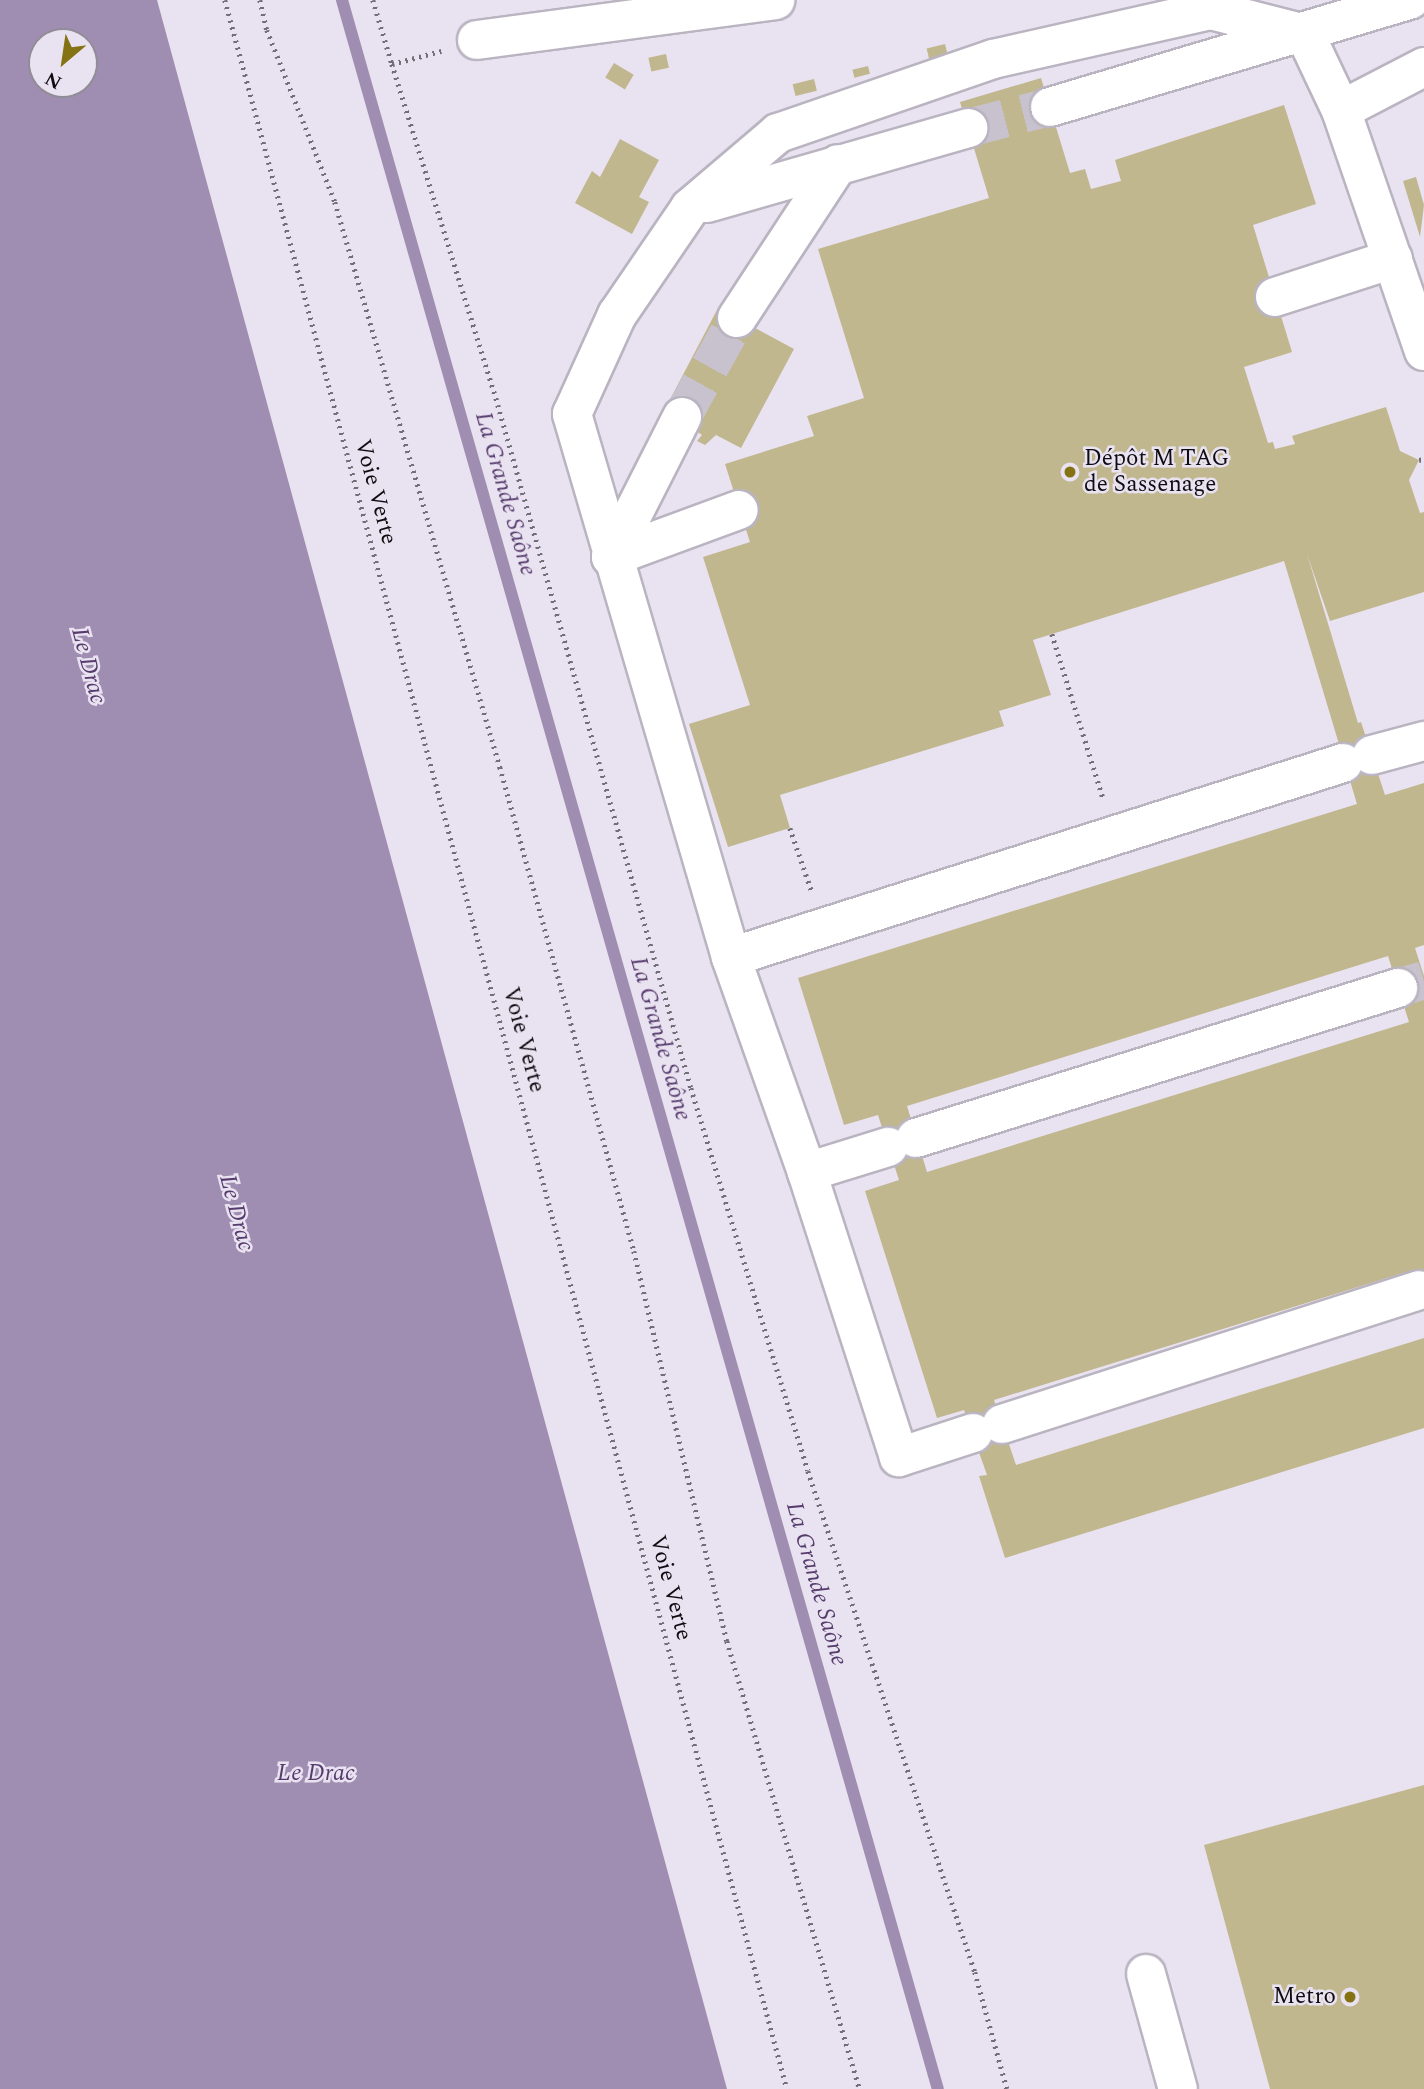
<!DOCTYPE html>
<html>
<head>
<meta charset="utf-8">
<style>
  body { margin:0 }
  #map { position:relative; width:1424px; height:2089px; overflow:hidden; background:#e9e2f0; font-family:Spectral,serif }
  div>[style] { position:absolute }
  .water>* { inset:0; background:#a08eb2 }
  .stream>* { height:12px; margin:-6px; padding:0 6px; transform-origin:6px; border-radius:6px; background:#a08eb2 }
  .building>* { inset:0; background:#c1b78f; transform-origin:0 0 }
  .minor-tunnel>* { height:38px; margin-top:-19px; transform-origin:0; background:repeating-linear-gradient(90deg,#c8c2ce 0 38px,transparent 0 57px) }
  .path>* { height:4.5px; margin-top:-2.25px; transform-origin:0; background:repeating-linear-gradient(90deg,#726d76 0 2px,transparent 0 7px) }
  .roads { filter:drop-shadow(2px 0 #bab4c1) drop-shadow(-2px 0 #bab4c1) drop-shadow(0 2px #bab4c1) drop-shadow(0 -2px #bab4c1) }
  .minor>* { height:38px; margin:-19px; padding:0 19px; transform-origin:19px; border-radius:19px; background:#fff }
  .dots>* { width:19px; height:19px; translate:-50% -50%; box-sizing:border-box; border:4px solid #e9e2f0; border-radius:50% }
  span { translate:-50% -50%; white-space:nowrap; text-align:center; line-height:1.15; -webkit-text-stroke:5px #e9e2f0; paint-order:stroke }
  .poi-label { font-size:23px; color:#0e0c10 }
  .left { translate:0 -50%; text-align:left }
  .right { translate:-100% -50%; text-align:right }
  .street-label { font-size:23px; color:#0e0c10 }
  .water-label { font-size:24px; color:#563b6d; font-style:italic }
  .north { position:absolute; left:28px; top:28px; width:70px; height:70px; box-sizing:border-box; background:#e9e2f0; border:2px solid #918c96; border-radius:50%; rotate:209deg; font-size:19px; font-weight:700; line-height:28px; text-align:center; color:#0e0c10 }
  .north::after { content:''; display:block; margin:auto; width:24px; height:32px; background:#847213; clip-path:polygon(50% 0,100% 100%,50% 72%,0 100%) }
</style>
</head>
<body>
<div id="map">
  <div class="water">
    <div style="clip-path:polygon(evenodd,0 0,157px 0,727px 2089px,0 2089px,0 0,42px 42px,84px 42px,84px 84px,42px 84px,42px 42px)"></div>
  </div>
  <div class="stream">
    <div style="left:342px;top:0;width:2172px;rotate:74.08deg"></div>
  </div>
  <div class="building">
    <div style="left:945px;top:44px;width:12px;height:19px;rotate:76deg"></div>
    <div style="left:666px;top:54px;width:14px;height:18px;rotate:78deg"></div>
    <div style="left:614px;top:63px;width:23px;height:17px;rotate:31deg"></div>
    <div style="left:868px;top:66px;width:8px;height:16px;rotate:76deg"></div>
    <div style="clip-path:polygon(evenodd,1041px 78px,1070px 173px,1085px 169px,1091px 189px,1121px 181px,1115px 160px,1284px 105px,1316px 204px,1253px 225px,1292px 352px,1244px 367px,1268px 443px,1273px 442px,1275px 449px,1295px 444px,1292px 436px,1386px 407px,1400px 451px,1419px 460px,1409px 480px,1420px 513px,1424px 512px,1424px 592px,1330px 621px,1307px 554px,1358px 723px,1361px 722px,1385px 795px,1424px 783px,1424px 945px,1415px 948px,1424px 976px,1424px 1304px,1413px 1270px,994px 1400px,1016px 1465px,1424px 1338px,1424px 1428px,1005px 1558px,979px 1476px,987px 1475px,964px 1410px,937px 1418px,865px 1191px,899px 1180px,878px 1115px,844px 1125px,798px 978px,1357px 804px,1284px 561px,1033px 640px,1051px 695px,999px 711px,1004px 726px,780px 795px,790px 828px,728px 847px,689px 724px,750px 705px,703px 557px,750px 542px,725px 464px,814px 436px,807px 416px,864px 398px,818px 249px,989px 198px,960px 102px,1041px 78px,1388px 956px,1409px 1022px,927px 1172px,907px 1106px,1388px 956px)"></div>
    <div style="left:814px;top:79px;width:12px;height:22px;rotate:76deg"></div>
    <div style="clip-path:polygon(620px 139px,659px 160px,639px 197px,649px 202px,632px 234px,575px 203px,592px 171px,600px 177px)"></div>
    <div style="clip-path:polygon(1416px 177px,1424px 205px,1420px 237px,1403px 181px)"></div>
    <div style="clip-path:polygon(718px 308px,794px 349px,741px 448px,716px 435px,705px 445px,697px 441px,702px 435px,665px 409px)"></div>
    <div style="clip-path:polygon(1424px 1785px,1424px 2089px,1270px 2089px,1204px 1845px)"></div>
  </div>
  <div class="minor-tunnel">
    <div style="left:968px;top:128px;width:85px;rotate:-14.4deg"></div>
    <div style="left:682px;top:417px;width:113px;rotate:-60.9deg"></div>
    <div style="left:1398px;top:988px;width:27px;rotate:-17deg"></div>
  </div>
  <div class="path">
    <div style="left:225px;top:0;width:2163px;rotate:74.94deg"></div>
    <div style="left:260px;top:0;width:31px;rotate:77deg"></div>
    <div style="left:267px;top:30px;width:185px;rotate:68.4deg"></div>
    <div style="left:335px;top:202px;width:589px;rotate:73.72deg"></div>
    <div style="left:500px;top:767px;width:502px;rotate:74.52deg"></div>
    <div style="left:634px;top:1251px;width:401px;rotate:76.6deg"></div>
    <div style="left:727px;top:1641px;width:467px;rotate:73.5deg"></div>
    <div style="left:373px;top:0;width:67px;rotate:73.5deg"></div>
    <div style="left:392px;top:64px;width:51px;rotate:-14.9deg"></div>
    <div style="left:392px;top:64px;width:357px;rotate:72.7deg"></div>
    <div style="left:498px;top:405px;width:710px;rotate:74.22deg"></div>
    <div style="left:691px;top:1088px;width:400px;rotate:73deg"></div>
    <div style="left:808px;top:1471px;width:528px;rotate:71.57deg"></div>
    <div style="left:975px;top:1972px;width:121px;rotate:74.7deg"></div>
    <div style="left:1419px;top:460px;width:5px;rotate:-11deg"></div>
    <div style="left:1052px;top:634px;width:172px;rotate:72.7deg"></div>
    <div style="left:790px;top:828px;width:68px;rotate:71deg"></div>
  </div>
  <div class="roads">
    <div class="minor">
      <div style="left:477px;top:40px;width:301px;rotate:-7.6deg"></div>
      <div style="left:1424px;top:67px;width:93px;rotate:152.6deg"></div>
      <div style="left:1341px;top:110px;width:255px;rotate:71deg"></div>
      <div style="left:1050px;top:107px;width:376px;rotate:-16.6deg"></div>
      <div style="left:707px;top:203px;width:272px;rotate:-16deg"></div>
      <div style="left:1275px;top:297px;width:124px;rotate:-17.9deg"></div>
      <div style="left:737px;top:318px;width:184px;rotate:-56.7deg"></div>
      <div style="left:611px;top:557px;width:157px;rotate:-63.1deg"></div>
      <div style="left:611px;top:557px;width:136px;rotate:-20.2deg"></div>
      <div style="left:1372px;top:755px;width:54px;rotate:-15.1deg"></div>
      <div style="left:731px;top:957px;width:642px;rotate:-17.59deg"></div>
      <div style="left:916px;top:1138px;width:505px;rotate:-17.29deg"></div>
      <div style="left:807px;top:1172px;width:85px;rotate:-17.2deg"></div>
      <div style="left:1002px;top:1424px;width:438px;rotate:-17.8deg"></div>
      <div style="left:973px;top:1433px;width:78px;rotate:162deg"></div>
      <div style="left:899px;top:1457px;width:299px;rotate:-107.9deg"></div>
      <div style="left:807px;top:1172px;width:228px;rotate:-109.5deg"></div>
      <div style="left:731px;top:957px;width:566px;rotate:-106.32deg"></div>
      <div style="left:572px;top:414px;width:109px;rotate:-65.6deg"></div>
      <div style="left:617px;top:315px;width:130px;rotate:-55.7deg"></div>
      <div style="left:690px;top:208px;width:116px;rotate:-40.4deg"></div>
      <div style="left:778px;top:133px;width:227px;rotate:-19deg"></div>
      <div style="left:993px;top:59px;width:223px;rotate:-12.7deg"></div>
      <div style="left:1211px;top:10px;width:97px;rotate:14.3deg"></div>
      <div style="left:1305px;top:34px;width:84px;rotate:64.7deg"></div>
      <div style="left:1146px;top:1974px;width:119px;rotate:74.5deg"></div>
    </div>
  </div>
  <div class="dots">
    <div style="left:1070px;top:472px;background:#847213"></div>
    <div style="left:1350px;top:1997px;background:#847213"></div>
  </div>
  <div class="poi-label">
    <span class="left" style="left:1084px;top:472px">Dépôt M TAG<br>de Sassenage</span>
    <span class="right" style="left:1336px;top:1997px">Metro</span>
  </div>
  <div class="street-label">
    <span style="left:375px;top:492px;rotate:75deg">Voie Verte</span>
    <span style="left:523px;top:1040px;rotate:75deg">Voie Verte</span>
    <span style="left:670px;top:1588px;rotate:75deg">Voie Verte</span>
  </div>
  <div class="water-label">
    <span style="left:505px;top:494px;rotate:74deg">La Grande Saône</span>
    <span style="left:88px;top:666px;rotate:75deg">Le Drac</span>
    <span style="left:660px;top:1039px;rotate:74deg">La Grande Saône</span>
    <span style="left:236px;top:1213px;rotate:75deg">Le Drac</span>
    <span style="left:816px;top:1584px;rotate:74deg">La Grande Saône</span>
    <span style="left:316px;top:1774px">Le Drac</span>
  </div>
  <div class="north">N</div>
</div>
</body>
</html>
